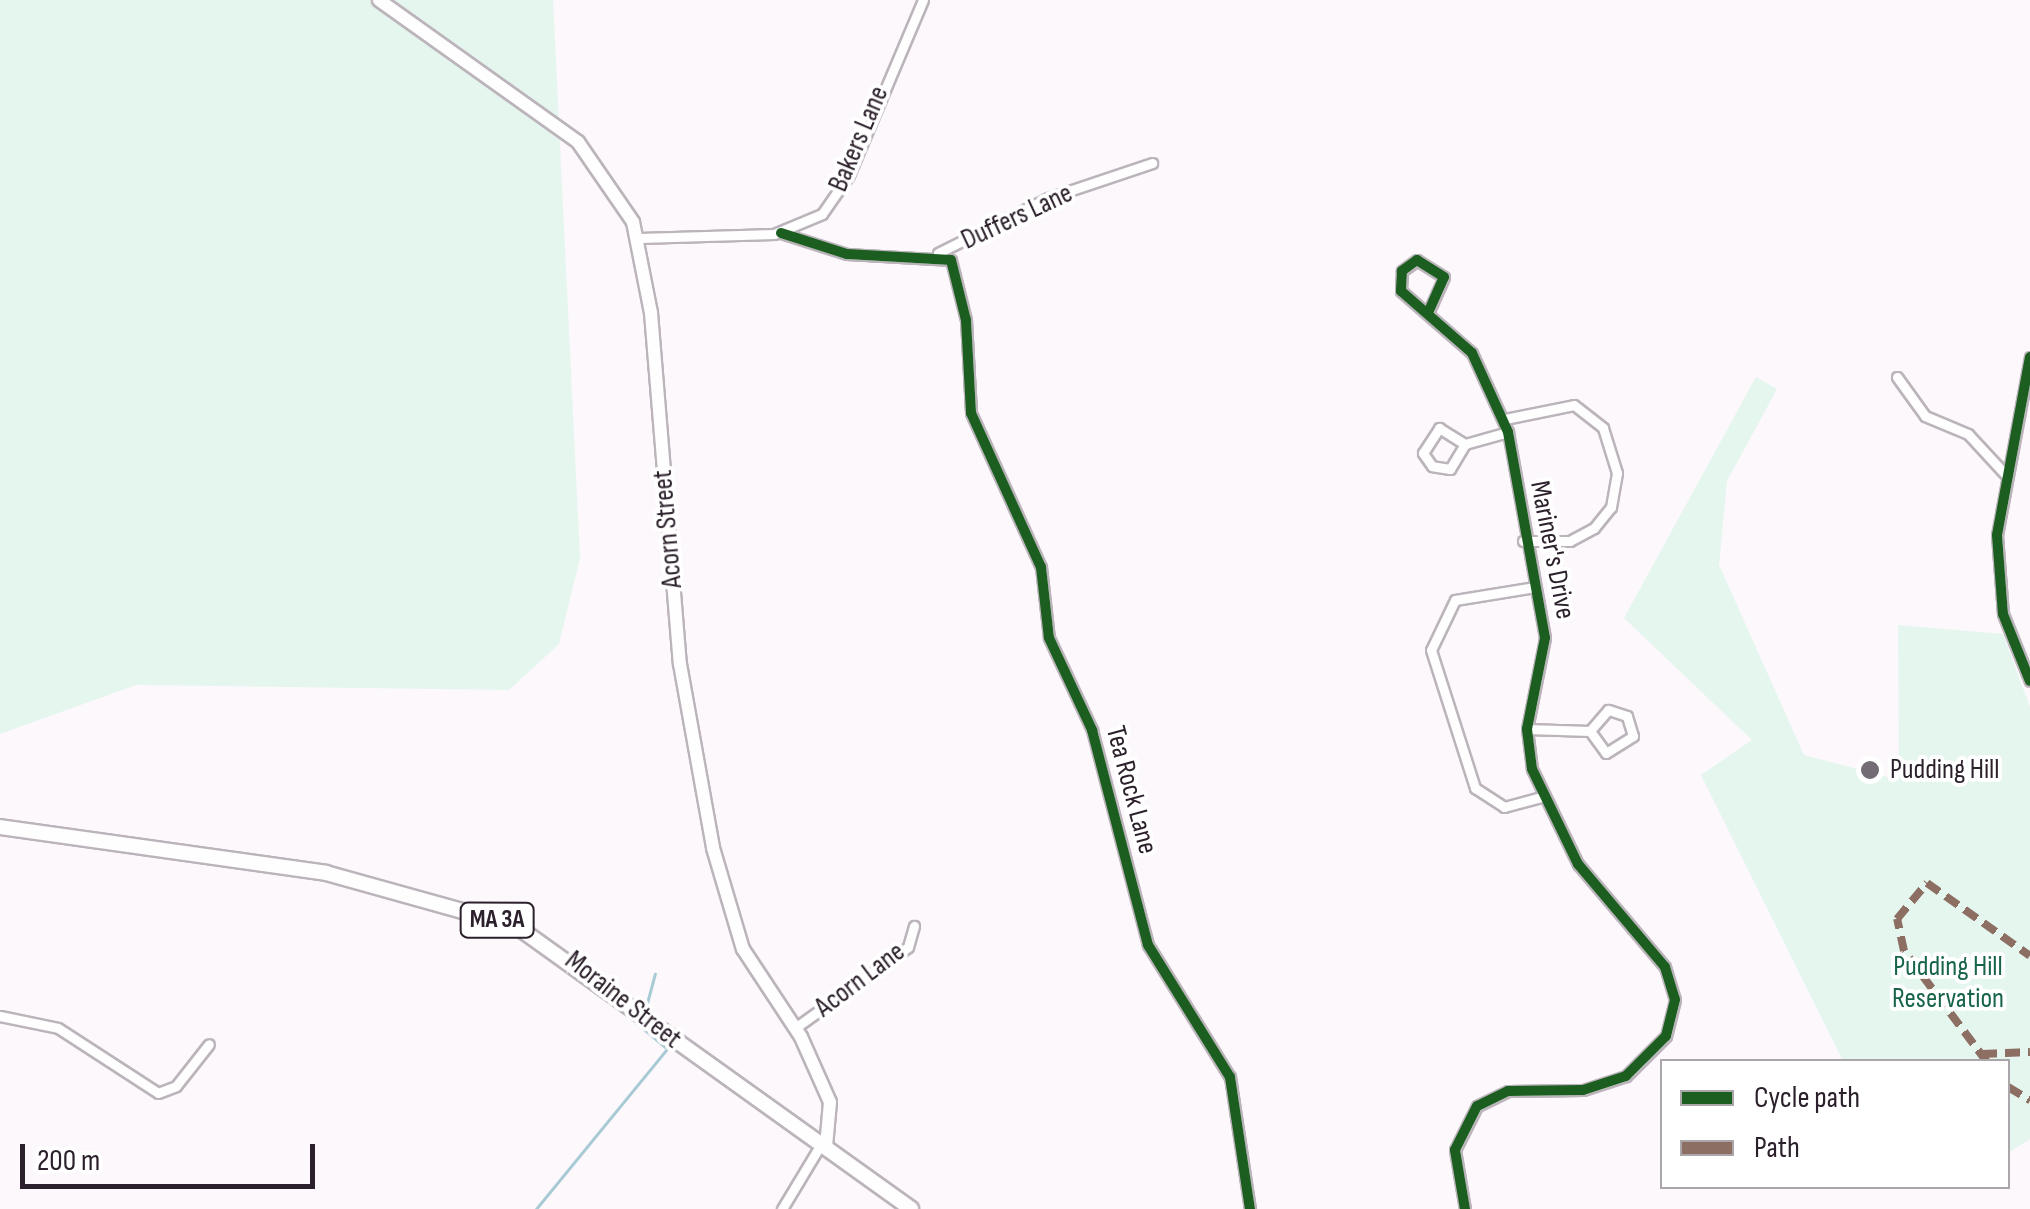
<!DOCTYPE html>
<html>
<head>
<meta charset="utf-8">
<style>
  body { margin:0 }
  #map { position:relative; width:2030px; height:1209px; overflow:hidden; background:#fcf8fc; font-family:"Sofia Sans Condensed",sans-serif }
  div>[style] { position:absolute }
  .green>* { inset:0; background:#e4f6ee }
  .stream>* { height:2.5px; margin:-1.25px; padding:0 1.25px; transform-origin:1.25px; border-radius:1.25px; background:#a7cad5 }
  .roads { filter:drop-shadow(2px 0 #bcb4bb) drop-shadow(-2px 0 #bcb4bb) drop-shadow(0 2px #bcb4bb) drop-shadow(0 -2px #bcb4bb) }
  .minor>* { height:9px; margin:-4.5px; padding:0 4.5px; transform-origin:4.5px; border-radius:4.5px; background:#fffeff }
  .secondary>* { height:12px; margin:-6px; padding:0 6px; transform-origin:6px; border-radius:6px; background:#fffeff }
  .primary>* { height:14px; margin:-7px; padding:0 7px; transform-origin:7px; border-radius:7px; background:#fffeff }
  .quiet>* { height:8px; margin-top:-4px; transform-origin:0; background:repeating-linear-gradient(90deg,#8d6e63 0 15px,transparent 0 23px) }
  .cycleway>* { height:10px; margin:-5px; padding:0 5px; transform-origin:5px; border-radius:5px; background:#1b5e20 }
  .dots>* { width:28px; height:28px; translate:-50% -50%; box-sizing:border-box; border:5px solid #fff; border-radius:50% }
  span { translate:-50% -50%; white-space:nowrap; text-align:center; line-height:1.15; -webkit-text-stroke:8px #fff; paint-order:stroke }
  .shield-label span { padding:2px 8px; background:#fff; border:2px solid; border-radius:8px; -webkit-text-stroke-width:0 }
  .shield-label { font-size:25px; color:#2b202b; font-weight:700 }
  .street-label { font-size:28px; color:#2b202b }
  .poi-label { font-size:28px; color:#2b202b }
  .left { translate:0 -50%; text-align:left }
  .park-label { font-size:28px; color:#176448 }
  .legend { position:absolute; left:1660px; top:1059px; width:350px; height:130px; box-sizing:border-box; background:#fff; border:2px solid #aaa6aa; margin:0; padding:12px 18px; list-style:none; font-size:30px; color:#2b202b }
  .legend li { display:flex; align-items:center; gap:20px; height:50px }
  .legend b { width:50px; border:2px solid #aaa6aa }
  .scale { position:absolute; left:20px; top:1144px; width:295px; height:45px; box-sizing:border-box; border:5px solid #2b202b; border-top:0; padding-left:12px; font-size:30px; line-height:35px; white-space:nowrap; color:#2b202b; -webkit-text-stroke:8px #fff; paint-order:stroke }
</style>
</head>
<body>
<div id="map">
  <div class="green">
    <div style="clip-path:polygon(0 0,553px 0,580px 558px,559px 644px,509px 690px,136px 685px,0 734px)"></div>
    <div style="clip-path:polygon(1756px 377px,1777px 389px,1727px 481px,1719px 565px,1804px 755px,1899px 780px,1898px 625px,2003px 634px,2030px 707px,2030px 1139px,2008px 1153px,2008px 1062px,1843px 1061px,1701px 775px,1752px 740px,1624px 618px)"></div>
  </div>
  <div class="stream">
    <div style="left:646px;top:1007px;width:34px;rotate:-75deg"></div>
    <div style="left:536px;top:1209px;width:207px;rotate:-50.7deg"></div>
    <div style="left:667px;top:1049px;width:40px;rotate:-140deg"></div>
  </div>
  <div class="roads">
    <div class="minor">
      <div style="left:781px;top:233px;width:69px;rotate:17.7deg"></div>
      <div style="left:847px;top:254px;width:104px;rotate:3.3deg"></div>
      <div style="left:951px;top:260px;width:62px;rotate:76deg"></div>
      <div style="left:966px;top:320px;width:93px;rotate:86.9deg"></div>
      <div style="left:971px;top:413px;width:169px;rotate:65.6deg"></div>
      <div style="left:1041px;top:567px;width:71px;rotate:83.6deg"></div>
      <div style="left:1049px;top:638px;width:102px;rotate:64.9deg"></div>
      <div style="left:1092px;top:730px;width:222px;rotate:75.4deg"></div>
      <div style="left:1148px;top:945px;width:155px;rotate:58.2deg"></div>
      <div style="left:1230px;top:1077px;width:134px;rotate:81.4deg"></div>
      <div style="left:639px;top:238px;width:135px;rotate:-1.7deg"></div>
      <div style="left:774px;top:234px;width:52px;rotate:-22.6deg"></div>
      <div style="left:822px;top:214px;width:47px;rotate:-55.3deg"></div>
      <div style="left:849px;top:175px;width:190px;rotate:-67.1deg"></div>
      <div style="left:938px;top:253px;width:123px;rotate:-26.6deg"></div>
      <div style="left:1048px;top:198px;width:110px;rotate:-18.6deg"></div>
      <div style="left:1428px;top:313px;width:39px;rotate:-66deg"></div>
      <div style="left:1444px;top:277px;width:32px;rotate:-148deg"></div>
      <div style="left:1417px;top:260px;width:19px;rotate:144deg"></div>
      <div style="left:1402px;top:271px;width:20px;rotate:93deg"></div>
      <div style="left:1401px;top:291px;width:94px;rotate:41.1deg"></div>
      <div style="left:1472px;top:353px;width:87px;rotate:65.5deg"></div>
      <div style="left:1508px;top:432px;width:209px;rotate:79.8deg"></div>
      <div style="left:1545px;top:638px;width:93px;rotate:101.2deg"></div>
      <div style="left:1527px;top:729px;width:40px;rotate:82.9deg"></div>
      <div style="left:1532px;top:769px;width:106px;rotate:64.2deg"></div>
      <div style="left:1578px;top:864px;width:135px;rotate:49.8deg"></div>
      <div style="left:1665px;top:967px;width:34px;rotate:73deg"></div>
      <div style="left:1675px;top:1000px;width:37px;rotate:104deg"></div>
      <div style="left:1666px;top:1036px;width:57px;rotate:135deg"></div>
      <div style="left:1626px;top:1076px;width:45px;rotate:162deg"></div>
      <div style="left:1583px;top:1090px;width:75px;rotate:179.2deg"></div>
      <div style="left:1508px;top:1091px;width:34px;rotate:154deg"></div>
      <div style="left:1477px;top:1106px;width:49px;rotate:116.6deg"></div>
      <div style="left:1455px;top:1150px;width:60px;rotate:80.4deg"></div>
      <div style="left:2030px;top:357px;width:181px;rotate:100.5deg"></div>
      <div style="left:1997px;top:535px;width:79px;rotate:85.7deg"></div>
      <div style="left:2003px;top:614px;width:72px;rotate:68.1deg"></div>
      <div style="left:1897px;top:377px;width:48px;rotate:54.3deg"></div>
      <div style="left:1925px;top:416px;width:47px;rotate:22.7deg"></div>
      <div style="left:1968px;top:434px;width:56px;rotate:47.2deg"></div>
      <div style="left:1505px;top:419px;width:70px;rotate:-11.5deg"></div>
      <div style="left:1574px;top:405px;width:37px;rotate:38deg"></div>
      <div style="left:1603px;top:428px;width:47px;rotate:72.7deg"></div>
      <div style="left:1617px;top:473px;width:35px;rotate:100deg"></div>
      <div style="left:1611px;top:507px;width:27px;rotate:129deg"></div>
      <div style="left:1594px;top:528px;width:27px;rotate:152deg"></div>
      <div style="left:1570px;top:541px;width:47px;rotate:180deg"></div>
      <div style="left:1465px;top:444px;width:29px;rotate:121deg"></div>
      <div style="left:1450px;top:469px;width:18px;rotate:-171deg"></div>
      <div style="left:1432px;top:466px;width:16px;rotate:-125deg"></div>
      <div style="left:1423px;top:453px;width:30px;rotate:-57deg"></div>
      <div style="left:1439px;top:428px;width:31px;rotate:32deg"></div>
      <div style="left:1465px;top:444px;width:45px;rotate:-15.6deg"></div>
      <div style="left:1535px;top:587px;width:81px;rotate:170.8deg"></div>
      <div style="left:1455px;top:600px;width:55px;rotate:115.6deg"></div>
      <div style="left:1431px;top:650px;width:145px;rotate:72.3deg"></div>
      <div style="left:1475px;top:788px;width:35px;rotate:33deg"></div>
      <div style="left:1504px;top:807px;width:42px;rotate:-15deg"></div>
      <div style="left:1527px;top:729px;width:63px;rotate:1.8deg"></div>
      <div style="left:1590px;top:731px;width:27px;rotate:54deg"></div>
      <div style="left:1606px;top:753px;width:32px;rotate:-32deg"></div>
      <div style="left:1633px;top:736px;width:21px;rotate:-107deg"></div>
      <div style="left:1627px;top:716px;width:20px;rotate:-162deg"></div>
      <div style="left:1608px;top:710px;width:28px;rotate:131deg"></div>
      <div style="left:0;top:1016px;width:59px;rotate:11.7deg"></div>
      <div style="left:58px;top:1028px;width:119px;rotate:33deg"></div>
      <div style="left:158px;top:1093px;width:19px;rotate:-21deg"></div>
      <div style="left:176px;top:1086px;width:53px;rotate:-51.8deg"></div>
      <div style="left:795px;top:1028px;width:139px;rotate:-35.6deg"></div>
      <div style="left:908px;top:947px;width:22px;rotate:-74deg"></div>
      <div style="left:782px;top:1209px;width:76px;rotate:-59deg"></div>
    </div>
    <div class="secondary">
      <div style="left:379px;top:0;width:244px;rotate:35.5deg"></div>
      <div style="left:578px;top:142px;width:97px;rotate:55.5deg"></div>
      <div style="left:633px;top:222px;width:93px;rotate:78.8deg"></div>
      <div style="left:651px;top:313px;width:352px;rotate:85.3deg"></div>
      <div style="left:680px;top:664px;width:187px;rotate:79.8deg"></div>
      <div style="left:713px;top:848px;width:105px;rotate:73.5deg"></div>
      <div style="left:743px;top:949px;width:105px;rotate:56.6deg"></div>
      <div style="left:801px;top:1037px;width:71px;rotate:66deg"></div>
      <div style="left:830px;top:1102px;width:45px;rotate:95.1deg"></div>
    </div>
    <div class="primary">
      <div style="left:0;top:827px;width:329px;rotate:8deg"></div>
      <div style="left:326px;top:873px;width:197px;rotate:15.6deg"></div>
      <div style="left:516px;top:926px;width:486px;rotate:35.6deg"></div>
    </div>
  </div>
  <div class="quiet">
    <div style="left:1982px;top:1054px;width:48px;rotate:-2.4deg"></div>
    <div style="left:1987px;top:1062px;width:139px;rotate:-126.8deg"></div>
    <div style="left:1904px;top:951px;width:33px;rotate:-102deg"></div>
    <div style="left:1897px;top:919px;width:47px;rotate:-50.2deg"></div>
    <div style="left:1927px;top:883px;width:126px;rotate:35.3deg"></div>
    <div style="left:2008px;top:1087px;width:26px;rotate:31deg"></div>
  </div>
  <div class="cycleway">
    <div style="left:781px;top:233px;width:69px;rotate:17.7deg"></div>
    <div style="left:847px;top:254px;width:104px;rotate:3.3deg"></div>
    <div style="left:951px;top:260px;width:62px;rotate:76deg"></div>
    <div style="left:966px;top:320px;width:93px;rotate:86.9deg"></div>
    <div style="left:971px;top:413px;width:169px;rotate:65.6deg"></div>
    <div style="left:1041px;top:567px;width:71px;rotate:83.6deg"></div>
    <div style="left:1049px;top:638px;width:102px;rotate:64.9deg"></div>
    <div style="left:1092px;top:730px;width:222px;rotate:75.4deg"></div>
    <div style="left:1148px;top:945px;width:155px;rotate:58.2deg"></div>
    <div style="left:1230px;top:1077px;width:134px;rotate:81.4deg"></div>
    <div style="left:1428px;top:313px;width:39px;rotate:-66deg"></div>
    <div style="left:1444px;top:277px;width:32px;rotate:-148deg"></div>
    <div style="left:1417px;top:260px;width:19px;rotate:144deg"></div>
    <div style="left:1402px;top:271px;width:20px;rotate:93deg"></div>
    <div style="left:1401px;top:291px;width:94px;rotate:41.1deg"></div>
    <div style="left:1472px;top:353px;width:87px;rotate:65.5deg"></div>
    <div style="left:1508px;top:432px;width:209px;rotate:79.8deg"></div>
    <div style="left:1545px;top:638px;width:93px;rotate:101.2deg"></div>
    <div style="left:1527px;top:729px;width:40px;rotate:82.9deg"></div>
    <div style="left:1532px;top:769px;width:106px;rotate:64.2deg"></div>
    <div style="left:1578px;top:864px;width:135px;rotate:49.8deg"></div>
    <div style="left:1665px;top:967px;width:34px;rotate:73deg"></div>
    <div style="left:1675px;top:1000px;width:37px;rotate:104deg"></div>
    <div style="left:1666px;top:1036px;width:57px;rotate:135deg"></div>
    <div style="left:1626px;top:1076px;width:45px;rotate:162deg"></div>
    <div style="left:1583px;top:1090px;width:75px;rotate:179.2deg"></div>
    <div style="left:1508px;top:1091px;width:34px;rotate:154deg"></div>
    <div style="left:1477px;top:1106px;width:49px;rotate:116.6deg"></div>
    <div style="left:1455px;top:1150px;width:60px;rotate:80.4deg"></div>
    <div style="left:2030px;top:357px;width:181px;rotate:100.5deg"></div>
    <div style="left:1997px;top:535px;width:79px;rotate:85.7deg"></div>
    <div style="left:2003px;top:614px;width:72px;rotate:68.1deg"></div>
  </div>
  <div class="dots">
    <div style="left:1870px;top:770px;background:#746c74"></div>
  </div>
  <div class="shield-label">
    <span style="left:497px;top:920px">MA 3A</span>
  </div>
  <div class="street-label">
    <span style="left:859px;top:139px;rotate:-67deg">Bakers Lane</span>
    <span style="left:1017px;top:217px;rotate:-25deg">Duffers Lane</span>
    <span style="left:668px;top:529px;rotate:-95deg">Acorn Street</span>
    <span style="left:1552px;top:550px;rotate:79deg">Mariner's Drive</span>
    <span style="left:1131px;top:790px;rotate:75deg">Tea Rock Lane</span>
    <span style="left:860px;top:980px;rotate:-37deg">Acorn Lane</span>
    <span style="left:623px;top:1000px;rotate:38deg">Moraine Street</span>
  </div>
  <div class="poi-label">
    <span class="left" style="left:1890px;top:770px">Pudding Hill</span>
  </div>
  <div class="park-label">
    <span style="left:1948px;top:983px">Pudding Hill<br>Reservation</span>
  </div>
  <ul class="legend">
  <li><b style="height:12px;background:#1b5e20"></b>Cycle path</li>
  <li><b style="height:12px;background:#8d6e63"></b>Path</li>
  </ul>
  <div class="scale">200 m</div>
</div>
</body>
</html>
